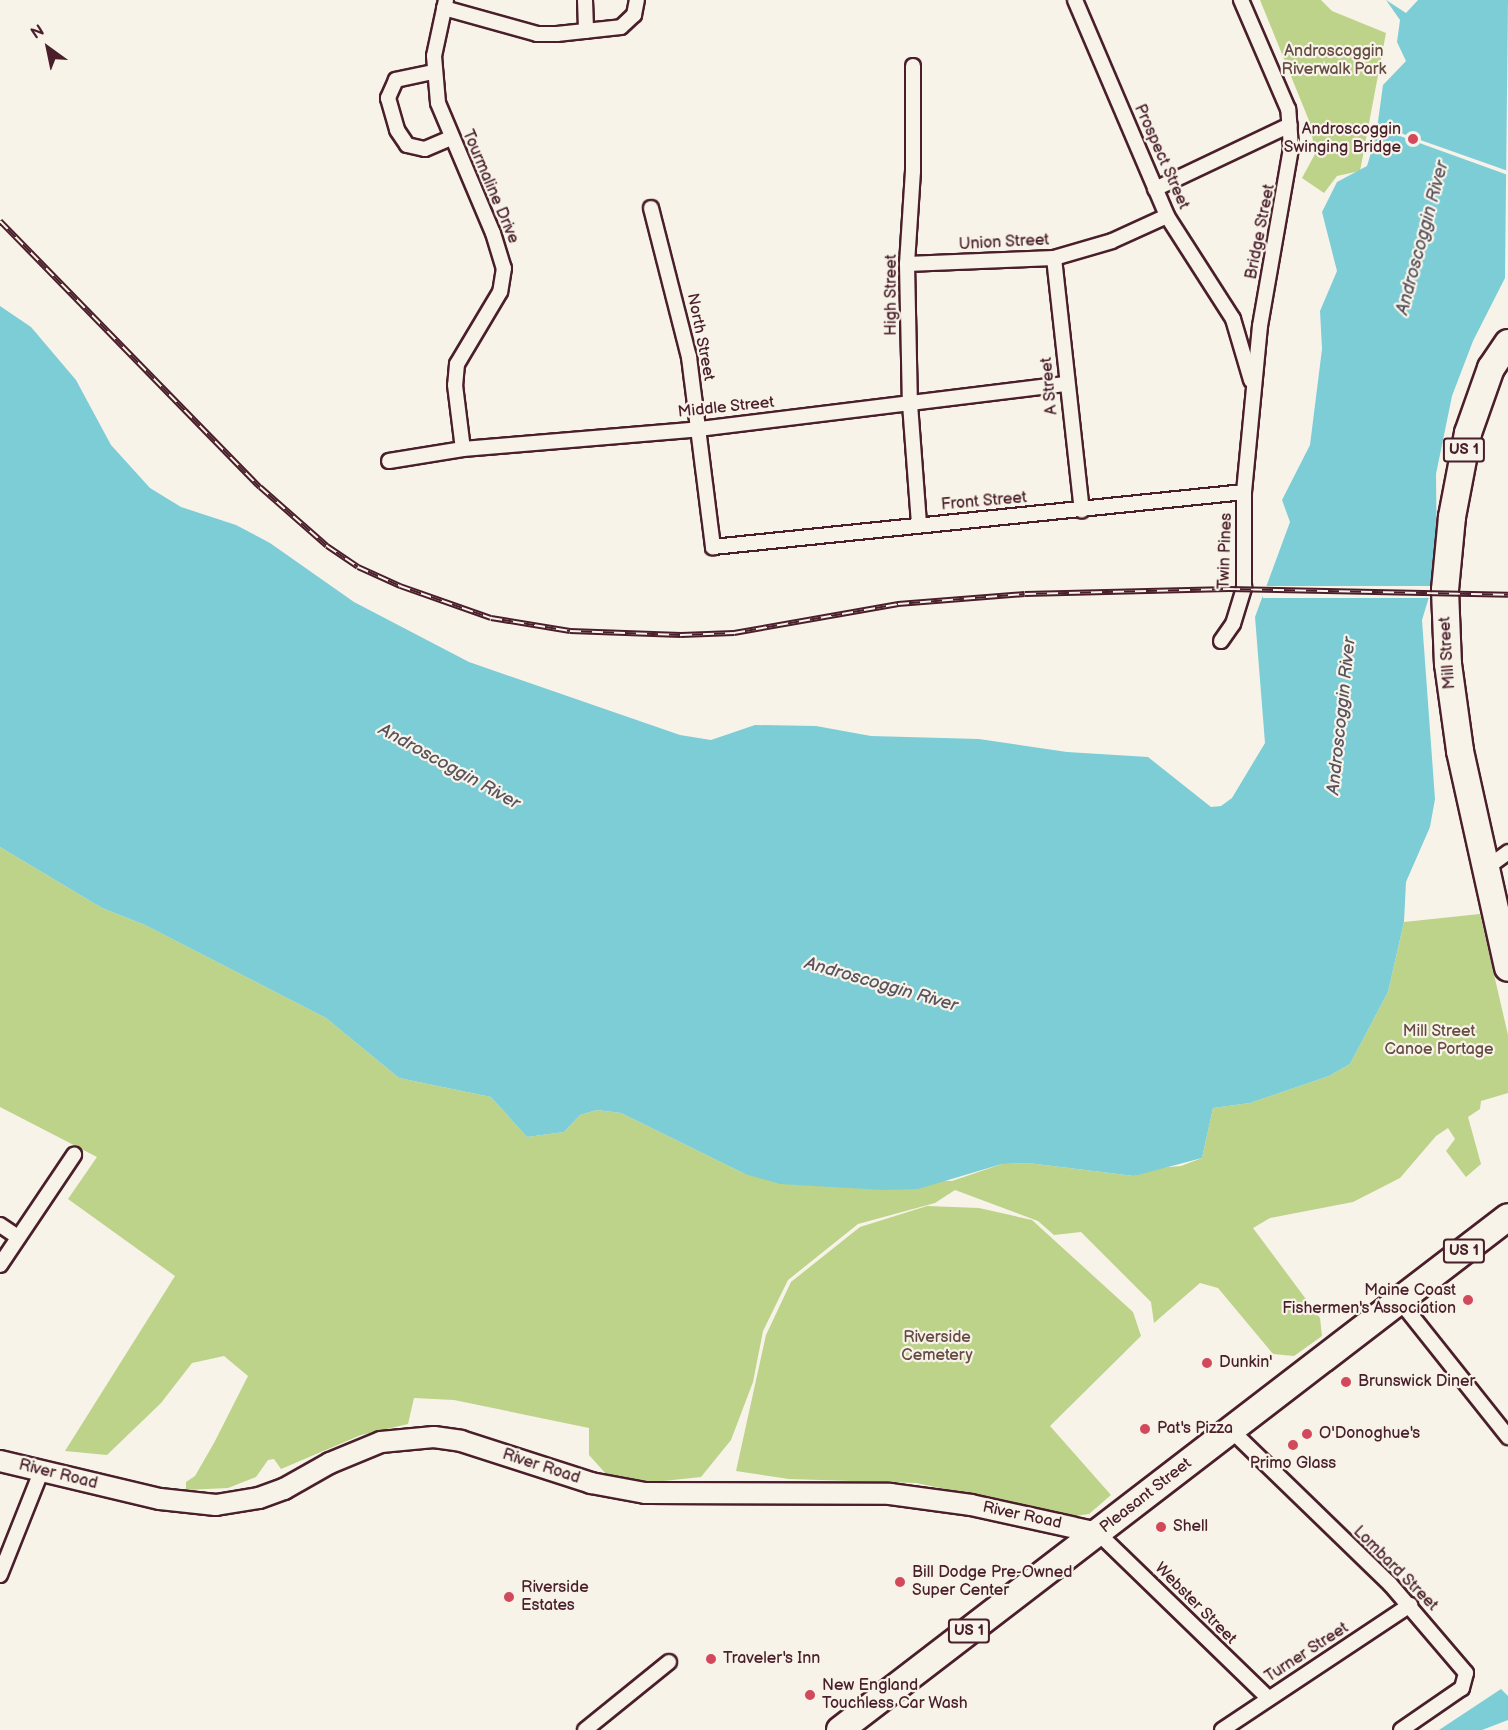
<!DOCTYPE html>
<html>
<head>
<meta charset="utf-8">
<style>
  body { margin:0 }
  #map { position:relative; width:1508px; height:1730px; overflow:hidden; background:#f7f3e8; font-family:"Balsamiq Sans",sans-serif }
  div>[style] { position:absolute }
  .green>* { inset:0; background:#bcd389 }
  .water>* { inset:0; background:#7dcdd7 }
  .pier>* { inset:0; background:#f7f3e8; transform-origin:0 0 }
  .roads { filter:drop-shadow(2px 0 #4a1f2b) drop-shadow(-2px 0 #4a1f2b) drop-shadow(0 2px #4a1f2b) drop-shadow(0 -2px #4a1f2b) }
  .street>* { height:14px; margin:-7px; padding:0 7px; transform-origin:7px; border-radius:7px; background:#f7f3e8 }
  .secondary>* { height:20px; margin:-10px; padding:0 10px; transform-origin:10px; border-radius:10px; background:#f7f3e8 }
  .highway>* { height:26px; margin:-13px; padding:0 13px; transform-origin:13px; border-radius:13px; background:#f7f3e8 }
  .rail>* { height:6px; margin-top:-3px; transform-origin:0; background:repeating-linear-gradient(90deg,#f7f3e8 0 11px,#4a1f2b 0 22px); box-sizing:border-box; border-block:2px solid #4a1f2b }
  .dots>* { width:16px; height:16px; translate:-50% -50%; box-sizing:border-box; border:3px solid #f7f3e8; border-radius:50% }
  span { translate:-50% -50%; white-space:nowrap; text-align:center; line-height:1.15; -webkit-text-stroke:4.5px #f7f3e8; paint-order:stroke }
  .shield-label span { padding:2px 4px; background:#f7f3e8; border:2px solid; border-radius:4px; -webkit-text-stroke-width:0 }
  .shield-label { font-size:15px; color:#4a1f2b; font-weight:700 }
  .park-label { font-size:16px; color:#664c42 }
  .poi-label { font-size:16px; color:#4a1f2b }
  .right { translate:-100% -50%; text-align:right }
  .left { translate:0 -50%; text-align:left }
  .street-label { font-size:16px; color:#4a1f2b }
  .water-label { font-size:18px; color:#59535f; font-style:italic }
  .north { position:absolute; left:18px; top:18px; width:60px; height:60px; -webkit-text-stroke:4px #f7f3e8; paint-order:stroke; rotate:327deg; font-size:16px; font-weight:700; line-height:24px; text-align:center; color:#4a1f2b }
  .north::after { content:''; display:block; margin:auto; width:21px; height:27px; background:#4a1f2b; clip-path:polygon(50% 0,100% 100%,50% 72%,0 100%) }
</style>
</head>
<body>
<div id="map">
  <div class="green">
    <div style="clip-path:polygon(1260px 0,1321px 0,1332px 11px,1386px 33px,1360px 171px,1337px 176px,1324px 193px,1302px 178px,1315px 154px,1310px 123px)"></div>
    <div style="clip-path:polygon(0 847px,102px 908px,145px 925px,326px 1018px,399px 1078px,491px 1097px,527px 1137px,564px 1132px,580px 1115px,597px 1110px,621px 1113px,745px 1174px,952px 1181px,1002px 1164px,1028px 1163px,1134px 1176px,1157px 1168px,1181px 1166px,1202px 1158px,1213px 1108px,1250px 1103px,1329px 1076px,1350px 1064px,1388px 992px,1404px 922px,1480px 914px,1508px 1035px,1508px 1093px,1481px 1101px,1480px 1109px,1468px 1117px,1481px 1164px,1466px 1177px,1446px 1151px,1455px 1139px,1448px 1128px,1436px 1136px,1400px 1178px,1353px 1202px,1270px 1218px,1253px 1228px,1320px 1318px,1322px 1336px,1294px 1356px,1273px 1354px,1218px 1288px,1200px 1283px,1154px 1323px,1151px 1302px,1081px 1232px,1054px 1235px,1038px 1221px,955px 1190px,935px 1203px,858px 1224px,788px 1280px,763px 1331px,753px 1382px,731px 1440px,701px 1477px,654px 1482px,607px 1475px,589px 1455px,589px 1428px,454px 1400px,414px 1398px,408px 1424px,361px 1435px,281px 1469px,274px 1459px,268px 1460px,256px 1477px,228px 1488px,186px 1490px,186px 1482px,195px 1476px,214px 1443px,248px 1376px,224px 1356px,192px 1363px,161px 1403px,107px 1455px,65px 1451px,175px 1276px,68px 1199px,97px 1157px,0 1107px)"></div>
    <div style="clip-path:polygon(927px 1206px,979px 1208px,1032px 1220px,1133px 1312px,1141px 1336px,1050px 1426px,1111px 1495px,1089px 1514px,1075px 1516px,916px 1483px,789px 1479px,736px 1471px,766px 1335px,791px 1282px,860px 1227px)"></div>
  </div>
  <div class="water">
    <div style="clip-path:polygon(1386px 0,1406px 13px,1418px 0,1508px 0,1505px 278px,1473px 341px,1452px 396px,1436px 474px,1437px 571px,1422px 620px,1435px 799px,1430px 827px,1406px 882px,1404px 922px,1388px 992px,1350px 1064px,1329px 1076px,1250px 1103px,1213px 1108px,1202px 1158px,1134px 1176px,1028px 1163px,1002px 1164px,918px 1189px,884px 1190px,780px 1184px,745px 1174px,621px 1113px,597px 1110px,580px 1115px,564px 1132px,527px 1137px,491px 1097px,399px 1078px,326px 1018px,145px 925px,102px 908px,0 847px,0 306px,31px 327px,76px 380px,111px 445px,150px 488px,181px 507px,236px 525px,270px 543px,354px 602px,469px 662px,680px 735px,711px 740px,755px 725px,816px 726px,871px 736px,979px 739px,1067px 752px,1148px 757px,1211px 807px,1221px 806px,1232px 798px,1265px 743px,1255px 617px,1290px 522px,1282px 500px,1310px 445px,1322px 349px,1320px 311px,1337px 271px,1322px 212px,1337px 182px,1367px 166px,1376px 136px,1383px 85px,1406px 61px,1397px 42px,1400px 20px)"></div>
    <div style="clip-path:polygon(1501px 1689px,1508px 1696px,1508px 1720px,1482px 1730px,1439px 1730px)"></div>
  </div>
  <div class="pier">
    <div style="clip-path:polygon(1375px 124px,1508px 171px,1508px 175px,1375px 127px)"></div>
    <div style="left:1263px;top:586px;width:172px;height:12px"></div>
  </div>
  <div class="roads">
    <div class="street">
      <div style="left:446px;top:0;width:57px;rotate:102.1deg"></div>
      <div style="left:434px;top:56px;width:47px;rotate:85.1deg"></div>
      <div style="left:438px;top:103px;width:141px;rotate:67.1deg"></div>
      <div style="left:493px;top:233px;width:37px;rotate:73deg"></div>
      <div style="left:504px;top:268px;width:24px;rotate:99deg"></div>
      <div style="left:500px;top:292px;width:84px;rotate:120.8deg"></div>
      <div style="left:457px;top:364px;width:21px;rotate:95deg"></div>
      <div style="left:455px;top:385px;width:64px;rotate:82.9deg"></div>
      <div style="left:585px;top:0;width:31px;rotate:88deg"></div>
      <div style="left:1075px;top:0;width:235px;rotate:66.9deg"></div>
      <div style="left:1167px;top:216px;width:122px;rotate:57.3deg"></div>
      <div style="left:1233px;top:319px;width:64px;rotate:73.6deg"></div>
      <div style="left:444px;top:8px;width:97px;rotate:15.6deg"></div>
      <div style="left:537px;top:34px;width:20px"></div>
      <div style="left:557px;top:34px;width:64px;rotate:-6.2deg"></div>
      <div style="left:621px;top:27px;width:18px;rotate:-43deg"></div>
      <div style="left:634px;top:15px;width:15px;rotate:-79deg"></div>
      <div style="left:913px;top:66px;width:105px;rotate:90deg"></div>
      <div style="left:913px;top:171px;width:93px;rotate:93.7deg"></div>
      <div style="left:907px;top:264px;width:140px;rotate:88.8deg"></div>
      <div style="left:910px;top:404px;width:120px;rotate:85.7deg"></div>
      <div style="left:433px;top:72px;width:38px;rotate:168deg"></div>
      <div style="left:396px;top:80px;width:20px;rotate:114deg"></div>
      <div style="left:388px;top:98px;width:33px;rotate:74deg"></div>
      <div style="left:397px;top:130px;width:18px;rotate:56deg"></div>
      <div style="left:407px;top:145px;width:18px;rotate:13deg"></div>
      <div style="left:425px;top:149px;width:28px;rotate:-23deg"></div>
      <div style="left:1155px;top:189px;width:149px;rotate:-25.4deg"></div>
      <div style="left:651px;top:208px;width:154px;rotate:75.7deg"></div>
      <div style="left:689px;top:357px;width:192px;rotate:82.8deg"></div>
      <div style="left:713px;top:547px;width:534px;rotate:-5.91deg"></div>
      <div style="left:1244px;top:492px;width:167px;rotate:-84.5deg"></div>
      <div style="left:1260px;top:326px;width:181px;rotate:-80.1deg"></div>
      <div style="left:1291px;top:148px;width:39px;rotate:-94deg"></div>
      <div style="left:1288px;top:109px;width:119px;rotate:-113.3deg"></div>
      <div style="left:1054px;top:258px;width:254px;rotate:83.7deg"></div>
      <div style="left:907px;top:264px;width:147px;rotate:-2.3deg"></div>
      <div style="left:1054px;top:258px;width:60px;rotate:-16.3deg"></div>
      <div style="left:1112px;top:241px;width:60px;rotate:-24.4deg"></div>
      <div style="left:389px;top:461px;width:75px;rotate:-9.2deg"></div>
      <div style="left:463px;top:449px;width:237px;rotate:-4.8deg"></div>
      <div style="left:699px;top:429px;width:370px;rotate:-7deg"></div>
      <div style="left:1221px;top:641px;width:21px;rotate:-55deg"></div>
      <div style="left:1233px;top:624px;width:39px;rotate:-73deg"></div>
      <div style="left:1244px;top:587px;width:95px;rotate:-90deg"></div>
      <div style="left:1485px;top:869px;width:29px;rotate:-36deg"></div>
      <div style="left:0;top:1225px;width:22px;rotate:34deg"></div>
      <div style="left:0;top:1265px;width:133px;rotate:-56.1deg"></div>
      <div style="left:1400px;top:1301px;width:174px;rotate:51.5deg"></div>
      <div style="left:1231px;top:1430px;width:221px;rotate:44.1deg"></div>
      <div style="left:1390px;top:1584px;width:117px;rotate:49.5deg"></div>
      <div style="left:1466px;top:1673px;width:16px;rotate:105deg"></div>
      <div style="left:1462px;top:1688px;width:74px;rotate:145.5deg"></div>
      <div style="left:1098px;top:1533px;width:237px;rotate:44.1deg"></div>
      <div style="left:0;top:1575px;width:111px;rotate:-68.3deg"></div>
      <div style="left:585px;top:1730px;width:108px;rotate:-39deg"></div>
      <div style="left:1222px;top:1730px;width:226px;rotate:-33.6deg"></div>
    </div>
    <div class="secondary">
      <div style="left:0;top:1461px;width:164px;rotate:13.4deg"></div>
      <div style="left:160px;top:1499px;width:56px;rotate:6.1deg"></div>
      <div style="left:216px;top:1505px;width:44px;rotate:-9.2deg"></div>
      <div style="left:259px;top:1498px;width:27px;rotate:-20deg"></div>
      <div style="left:284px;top:1489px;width:53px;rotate:-29.5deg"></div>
      <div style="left:330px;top:1463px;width:55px;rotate:-22.4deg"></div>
      <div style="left:381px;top:1442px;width:53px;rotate:-5.4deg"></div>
      <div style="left:434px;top:1437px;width:27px;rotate:8deg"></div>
      <div style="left:461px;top:1441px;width:137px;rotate:17.9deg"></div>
      <div style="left:591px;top:1483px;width:55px;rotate:10.5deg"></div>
      <div style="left:645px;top:1493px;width:245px;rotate:0.2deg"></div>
      <div style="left:890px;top:1494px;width:82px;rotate:7.7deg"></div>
      <div style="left:971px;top:1505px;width:130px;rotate:12.4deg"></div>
    </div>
    <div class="highway">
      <div style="left:1508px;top:343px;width:30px;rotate:124deg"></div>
      <div style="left:1491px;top:368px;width:69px;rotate:109.5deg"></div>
      <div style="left:1468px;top:433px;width:86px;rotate:100.8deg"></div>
      <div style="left:1452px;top:517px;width:73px;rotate:95.5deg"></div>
      <div style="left:1445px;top:590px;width:74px;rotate:87.7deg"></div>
      <div style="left:1448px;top:664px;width:88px;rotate:82.1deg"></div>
      <div style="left:1460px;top:751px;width:222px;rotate:77.5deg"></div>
      <div style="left:840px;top:1730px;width:842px;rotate:-37.52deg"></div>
    </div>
  </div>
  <div class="rail">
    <div style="left:0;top:221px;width:372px;rotate:45.7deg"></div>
    <div style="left:260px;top:487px;width:89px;rotate:41.4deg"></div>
    <div style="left:327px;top:546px;width:37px;rotate:34deg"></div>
    <div style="left:358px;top:567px;width:46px;rotate:24.3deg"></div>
    <div style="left:400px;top:586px;width:96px;rotate:19.4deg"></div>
    <div style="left:491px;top:618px;width:80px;rotate:9.3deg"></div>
    <div style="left:570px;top:631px;width:111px;rotate:2.1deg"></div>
    <div style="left:681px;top:635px;width:53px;rotate:-2.2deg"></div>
    <div style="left:734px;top:633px;width:167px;rotate:-10deg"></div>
    <div style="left:898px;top:604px;width:127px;rotate:-4.5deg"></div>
    <div style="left:1025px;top:594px;width:204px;rotate:-1.4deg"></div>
    <div style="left:1229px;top:589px;width:279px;rotate:1.2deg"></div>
  </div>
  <div class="dots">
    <div style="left:1413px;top:139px;background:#d1495b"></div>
    <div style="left:1468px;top:1300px;background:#d1495b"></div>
    <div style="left:1207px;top:1363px;background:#d1495b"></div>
    <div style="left:1346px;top:1382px;background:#d1495b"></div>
    <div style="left:1145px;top:1429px;background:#d1495b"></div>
    <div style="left:1307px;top:1434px;background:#d1495b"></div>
    <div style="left:1293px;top:1445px;background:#d1495b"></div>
    <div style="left:1161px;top:1527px;background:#d1495b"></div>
    <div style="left:900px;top:1582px;background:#d1495b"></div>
    <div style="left:509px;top:1597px;background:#d1495b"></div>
    <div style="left:711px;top:1659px;background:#d1495b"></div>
    <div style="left:810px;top:1695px;background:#d1495b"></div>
  </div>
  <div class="shield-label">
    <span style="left:1464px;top:450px">US 1</span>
    <span style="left:1464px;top:1251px">US 1</span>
    <span style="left:969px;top:1631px">US 1</span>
  </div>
  <div class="park-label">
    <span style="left:1334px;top:61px">Androscoggin<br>Riverwalk Park</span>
    <span style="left:1439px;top:1041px">Mill Street<br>Canoe Portage</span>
    <span style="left:937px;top:1347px">Riverside<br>Cemetery</span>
  </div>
  <div class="poi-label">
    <span class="right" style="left:1401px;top:139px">Androscoggin<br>Swinging Bridge</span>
    <span class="right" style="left:1456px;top:1300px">Maine Coast<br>Fishermen's Association</span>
    <span class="left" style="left:1219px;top:1363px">Dunkin'</span>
    <span class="left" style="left:1358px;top:1382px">Brunswick Diner</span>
    <span class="left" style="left:1157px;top:1429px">Pat's Pizza</span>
    <span class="left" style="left:1319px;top:1434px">O'Donoghue's</span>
    <span style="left:1293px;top:1464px">Primo Glass</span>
    <span class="left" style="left:1173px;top:1527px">Shell</span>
    <span class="left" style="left:912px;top:1582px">Bill Dodge Pre-Owned<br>Super Center</span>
    <span class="left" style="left:521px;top:1597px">Riverside<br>Estates</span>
    <span class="left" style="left:723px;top:1659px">Traveler's Inn</span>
    <span class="left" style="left:822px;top:1695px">New England<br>Touchless Car Wash</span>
  </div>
  <div class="street-label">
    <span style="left:1161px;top:157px;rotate:66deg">Prospect Street</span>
    <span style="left:490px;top:187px;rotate:67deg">Tourmaline Drive</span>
    <span style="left:1261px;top:232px;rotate:-79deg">Bridge Street</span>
    <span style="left:1004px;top:243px;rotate:-3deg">Union Street</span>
    <span style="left:892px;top:295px;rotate:-90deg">High Street</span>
    <span style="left:700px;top:337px;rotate:79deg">North Street</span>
    <span style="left:1050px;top:386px;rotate:-96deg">A Street</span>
    <span style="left:726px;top:408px;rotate:-6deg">Middle Street</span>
    <span style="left:984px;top:502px;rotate:-5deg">Front Street</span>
    <span style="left:1226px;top:551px;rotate:-88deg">Twin Pines</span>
    <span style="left:1448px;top:653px;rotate:-94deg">Mill Street</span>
    <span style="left:541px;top:1467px;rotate:18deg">River Road</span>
    <span style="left:58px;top:1475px;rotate:14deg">River Road</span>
    <span style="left:1146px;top:1496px;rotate:-38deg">Pleasant Street</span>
    <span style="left:1022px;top:1516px;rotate:12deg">River Road</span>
    <span style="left:1395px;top:1569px;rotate:45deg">Lombard Street</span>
    <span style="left:1195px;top:1604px;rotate:45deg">Webster Street</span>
    <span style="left:1307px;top:1653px;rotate:-33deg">Turner Street</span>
  </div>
  <div class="water-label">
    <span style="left:1423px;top:238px;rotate:-75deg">Androscoggin River</span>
    <span style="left:1342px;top:716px;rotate:-84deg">Androscoggin River</span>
    <span style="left:449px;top:767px;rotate:29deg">Androscoggin River</span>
    <span style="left:881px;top:985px;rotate:16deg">Androscoggin River</span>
  </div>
  <div class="north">N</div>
</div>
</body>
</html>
